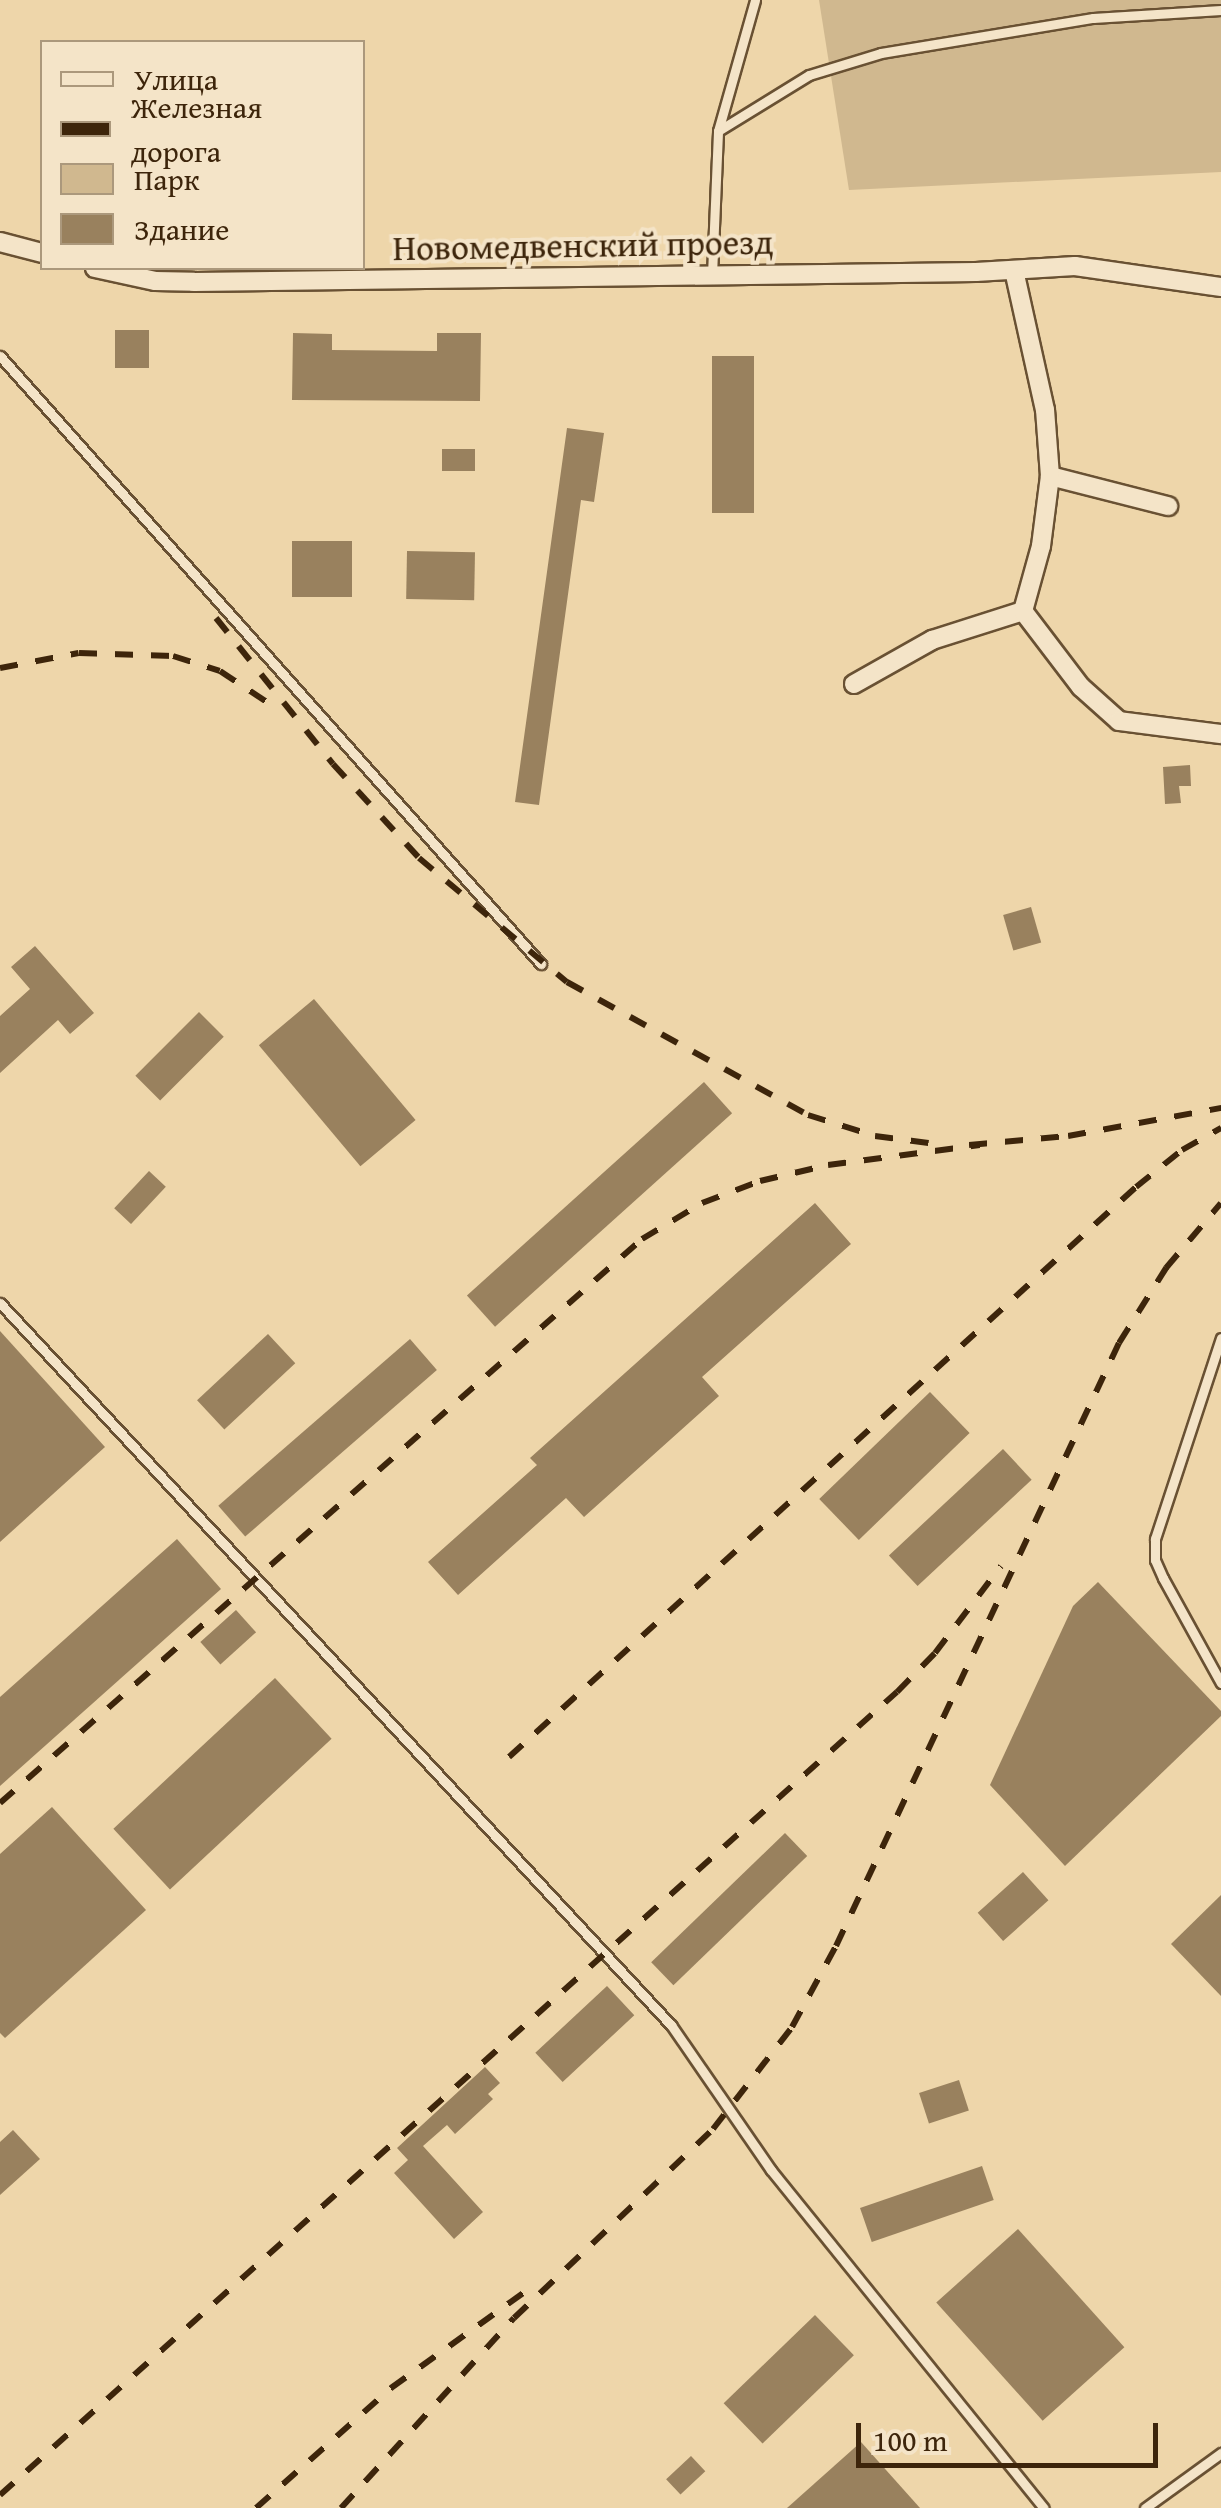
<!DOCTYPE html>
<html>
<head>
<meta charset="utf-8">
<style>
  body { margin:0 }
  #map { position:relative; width:1221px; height:2508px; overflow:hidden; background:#eed6aa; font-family:"Gentium Book Plus",serif }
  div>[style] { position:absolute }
  .green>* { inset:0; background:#d0b88f }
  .building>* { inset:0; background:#99815e; transform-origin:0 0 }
  .roads { filter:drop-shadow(2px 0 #695133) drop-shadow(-2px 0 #695133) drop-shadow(0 2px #695133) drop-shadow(0 -2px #695133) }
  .lane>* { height:9px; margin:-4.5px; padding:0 4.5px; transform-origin:4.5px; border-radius:4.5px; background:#f4e4c8 }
  .street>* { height:18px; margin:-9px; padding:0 9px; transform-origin:9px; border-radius:9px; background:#f4e4c8 }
  .rail>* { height:6px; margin-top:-3px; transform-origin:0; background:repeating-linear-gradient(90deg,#3d250b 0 18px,transparent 0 36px) }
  span { translate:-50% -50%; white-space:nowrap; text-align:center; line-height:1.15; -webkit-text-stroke:8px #f4e4c8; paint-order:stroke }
  .street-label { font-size:35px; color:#3d250b }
  .legend { position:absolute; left:40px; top:40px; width:325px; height:230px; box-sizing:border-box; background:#f4e4c8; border:2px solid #ab987c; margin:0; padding:12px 18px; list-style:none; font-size:30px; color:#3d250b }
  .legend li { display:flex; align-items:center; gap:20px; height:50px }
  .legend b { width:50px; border:2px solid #ab987c }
  .scale { position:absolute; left:856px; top:2423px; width:302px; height:45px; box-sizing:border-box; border:5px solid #3d250b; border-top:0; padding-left:12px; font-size:30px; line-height:35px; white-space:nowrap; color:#3d250b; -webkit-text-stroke:8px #f4e4c8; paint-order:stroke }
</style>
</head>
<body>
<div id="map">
  <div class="green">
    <div style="clip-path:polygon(819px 0,1221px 0,1221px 172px,849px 190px)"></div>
  </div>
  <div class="building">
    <div style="left:115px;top:330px;width:34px;height:38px"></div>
    <div style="clip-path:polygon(293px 333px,332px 334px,332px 350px,437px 351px,437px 333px,481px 333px,480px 401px,292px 400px)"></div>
    <div style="left:712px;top:356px;width:42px;height:157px"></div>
    <div style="clip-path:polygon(567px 428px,604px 433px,594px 502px,581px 500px,539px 805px,515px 802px)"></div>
    <div style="left:442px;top:449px;width:33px;height:22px"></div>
    <div style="left:292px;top:541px;width:60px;height:56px"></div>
    <div style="left:407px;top:551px;width:68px;height:48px;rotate:1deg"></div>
    <div style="clip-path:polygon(1190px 765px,1191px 786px,1179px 786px,1181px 803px,1165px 804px,1163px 767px)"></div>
    <div style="left:1031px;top:907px;width:37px;height:29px;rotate:74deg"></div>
    <div style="clip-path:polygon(35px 946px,94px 1013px,70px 1034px,58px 1020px,0 1073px,0 1016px,30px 989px,11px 967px)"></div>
    <div style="left:314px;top:999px;width:158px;height:72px;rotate:50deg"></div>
    <div style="left:199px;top:1012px;width:35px;height:90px;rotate:45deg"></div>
    <div style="left:704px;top:1082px;width:42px;height:319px;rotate:48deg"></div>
    <div style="left:149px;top:1171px;width:23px;height:51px;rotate:43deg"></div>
    <div style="clip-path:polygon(815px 1203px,851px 1244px,702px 1377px,719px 1396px,584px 1517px,566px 1498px,458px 1595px,428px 1562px,537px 1465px,530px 1458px)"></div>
    <div style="clip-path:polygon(0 1331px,105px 1447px,0 1542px)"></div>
    <div style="left:268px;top:1334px;width:40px;height:97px;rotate:47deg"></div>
    <div style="left:410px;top:1339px;width:41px;height:254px;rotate:49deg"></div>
    <div style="left:930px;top:1392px;width:57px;height:154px;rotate:46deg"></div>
    <div style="left:1003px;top:1449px;width:42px;height:156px;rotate:47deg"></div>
    <div style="clip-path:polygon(177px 1539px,221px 1589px,0 1786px,0 1697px)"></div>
    <div style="clip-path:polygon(1098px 1582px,1221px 1711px,1221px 1716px,1065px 1866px,990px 1785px,1073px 1606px)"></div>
    <div style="left:236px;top:1610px;width:30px;height:48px;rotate:48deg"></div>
    <div style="left:275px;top:1678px;width:83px;height:221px;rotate:47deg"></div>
    <div style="clip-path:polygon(52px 1807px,146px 1910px,5px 2038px,0 2033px,0 1854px)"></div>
    <div style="left:785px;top:1833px;width:32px;height:186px;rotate:46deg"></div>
    <div style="left:1023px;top:1872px;width:38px;height:61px;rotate:48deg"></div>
    <div style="clip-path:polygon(1221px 1895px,1221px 1996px,1171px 1944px)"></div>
    <div style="left:607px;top:1986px;width:40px;height:98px;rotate:47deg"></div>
    <div style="clip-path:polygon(485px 2067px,500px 2083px,488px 2094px,493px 2099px,455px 2134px,447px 2125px,423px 2146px,483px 2212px,454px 2239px,394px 2173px,408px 2160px,397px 2148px)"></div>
    <div style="left:959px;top:2080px;width:32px;height:42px;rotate:72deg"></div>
    <div style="clip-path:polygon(13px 2130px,40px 2159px,0 2195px,0 2142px)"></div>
    <div style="left:982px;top:2166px;width:36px;height:129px;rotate:71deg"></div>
    <div style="left:1018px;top:2229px;width:159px;height:110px;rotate:48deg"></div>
    <div style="left:815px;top:2315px;width:56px;height:127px;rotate:46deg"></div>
    <div style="clip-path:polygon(861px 2442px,920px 2508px,787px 2508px)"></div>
    <div style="left:691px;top:2456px;width:21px;height:34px;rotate:47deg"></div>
  </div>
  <div class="roads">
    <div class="lane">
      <div style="left:718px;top:131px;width:107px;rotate:-31.6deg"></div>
      <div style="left:809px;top:75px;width:75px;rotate:-17deg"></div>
      <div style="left:881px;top:53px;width:215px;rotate:-9.4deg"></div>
      <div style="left:1093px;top:18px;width:128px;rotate:-3.6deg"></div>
      <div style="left:712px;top:275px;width:144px;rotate:-87.6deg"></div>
      <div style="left:718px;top:131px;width:136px;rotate:-74.2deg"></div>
      <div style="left:0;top:356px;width:814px;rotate:48.34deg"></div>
      <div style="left:0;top:1303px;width:986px;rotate:47.1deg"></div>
      <div style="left:671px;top:2025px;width:176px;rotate:55.4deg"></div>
      <div style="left:771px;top:2170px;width:434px;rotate:51.1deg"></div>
      <div style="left:1221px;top:1338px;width:212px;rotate:108.2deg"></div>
      <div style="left:1155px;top:1539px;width:21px;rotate:90deg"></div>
      <div style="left:1155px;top:1560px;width:20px;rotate:66deg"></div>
      <div style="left:1163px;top:1578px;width:120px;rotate:61.1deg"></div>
      <div style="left:1145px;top:2508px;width:94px;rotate:-35.9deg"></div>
    </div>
    <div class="street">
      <div style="left:0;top:242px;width:43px;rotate:14.7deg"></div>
      <div style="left:95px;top:268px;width:61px;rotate:12.2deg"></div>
      <div style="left:155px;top:281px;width:39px;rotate:1deg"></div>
      <div style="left:194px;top:282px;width:782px;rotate:-0.73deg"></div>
      <div style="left:976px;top:272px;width:99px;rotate:-3.5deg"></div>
      <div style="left:1075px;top:266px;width:148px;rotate:8.2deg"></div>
      <div style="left:1050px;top:476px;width:122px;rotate:14.3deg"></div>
      <div style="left:1023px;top:611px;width:96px;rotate:52.7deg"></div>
      <div style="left:1081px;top:687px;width:51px;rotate:41.8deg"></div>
      <div style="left:1119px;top:721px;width:103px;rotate:7.3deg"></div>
      <div style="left:854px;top:684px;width:90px;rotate:-29.4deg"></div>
      <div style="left:932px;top:640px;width:96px;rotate:-17.7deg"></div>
      <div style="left:1023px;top:611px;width:67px;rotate:-74.5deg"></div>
      <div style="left:1041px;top:546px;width:71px;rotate:-82.7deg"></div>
      <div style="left:1050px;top:476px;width:66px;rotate:-94.3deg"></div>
      <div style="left:1045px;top:410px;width:143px;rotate:-102.5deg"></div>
    </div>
  </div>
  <div class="rail">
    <div style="left:216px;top:618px;width:187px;rotate:51.3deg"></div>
    <div style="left:333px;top:764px;width:127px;rotate:47.5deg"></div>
    <div style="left:419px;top:858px;width:193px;rotate:40deg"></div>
    <div style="left:567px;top:982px;width:275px;rotate:28.9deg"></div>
    <div style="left:808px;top:1115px;width:70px;rotate:17.4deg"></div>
    <div style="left:875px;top:1136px;width:54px;rotate:7.4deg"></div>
    <div style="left:0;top:668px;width:80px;rotate:-10.8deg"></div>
    <div style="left:79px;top:653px;width:94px;rotate:1.8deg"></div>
    <div style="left:173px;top:656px;width:49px;rotate:17.7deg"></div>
    <div style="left:220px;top:671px;width:67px;rotate:33.5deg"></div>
    <div style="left:969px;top:1145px;width:99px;rotate:-5.2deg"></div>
    <div style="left:1068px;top:1136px;width:156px;rotate:-10.4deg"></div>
    <div style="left:509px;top:1757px;width:847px;rotate:-42.27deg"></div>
    <div style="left:1136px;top:1187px;width:59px;rotate:-38.8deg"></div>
    <div style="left:1182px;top:1150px;width:45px;rotate:-29.4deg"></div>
    <div style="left:0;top:1803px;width:855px;rotate:-41.3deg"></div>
    <div style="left:642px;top:1239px;width:70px;rotate:-31deg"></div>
    <div style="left:702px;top:1203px;width:62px;rotate:-20.8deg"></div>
    <div style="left:760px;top:1181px;width:70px;rotate:-13.2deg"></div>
    <div style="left:828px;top:1165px;width:153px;rotate:-7.5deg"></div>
    <div style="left:0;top:2495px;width:1204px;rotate:-41.84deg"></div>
    <div style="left:897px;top:1692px;width:54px;rotate:-45.7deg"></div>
    <div style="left:935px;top:1653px;width:109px;rotate:-52.8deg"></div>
    <div style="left:256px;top:2508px;width:181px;rotate:-41.6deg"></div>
    <div style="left:391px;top:2388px;width:171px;rotate:-35.7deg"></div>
    <div style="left:341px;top:2508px;width:257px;rotate:-47.7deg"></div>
    <div style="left:514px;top:2318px;width:274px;rotate:-43.5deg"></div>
    <div style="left:713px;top:2129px;width:129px;rotate:-52.2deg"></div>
    <div style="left:792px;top:2027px;width:92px;rotate:-61.5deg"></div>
    <div style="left:836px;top:1946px;width:666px;rotate:-64.86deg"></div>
    <div style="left:1119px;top:1343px;width:89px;rotate:-57.9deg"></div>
    <div style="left:1166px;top:1268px;width:85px;rotate:-49.8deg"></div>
  </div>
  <div class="street-label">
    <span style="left:583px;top:245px;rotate:-1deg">Новомедвенский проезд</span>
  </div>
  <ul class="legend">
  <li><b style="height:12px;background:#f4e4c8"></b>Улица</li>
  <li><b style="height:12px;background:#3d250b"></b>Железная дорога</li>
  <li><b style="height:28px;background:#d0b88f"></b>Парк</li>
  <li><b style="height:28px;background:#99815e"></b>Здание</li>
  </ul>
  <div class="scale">100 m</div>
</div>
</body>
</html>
